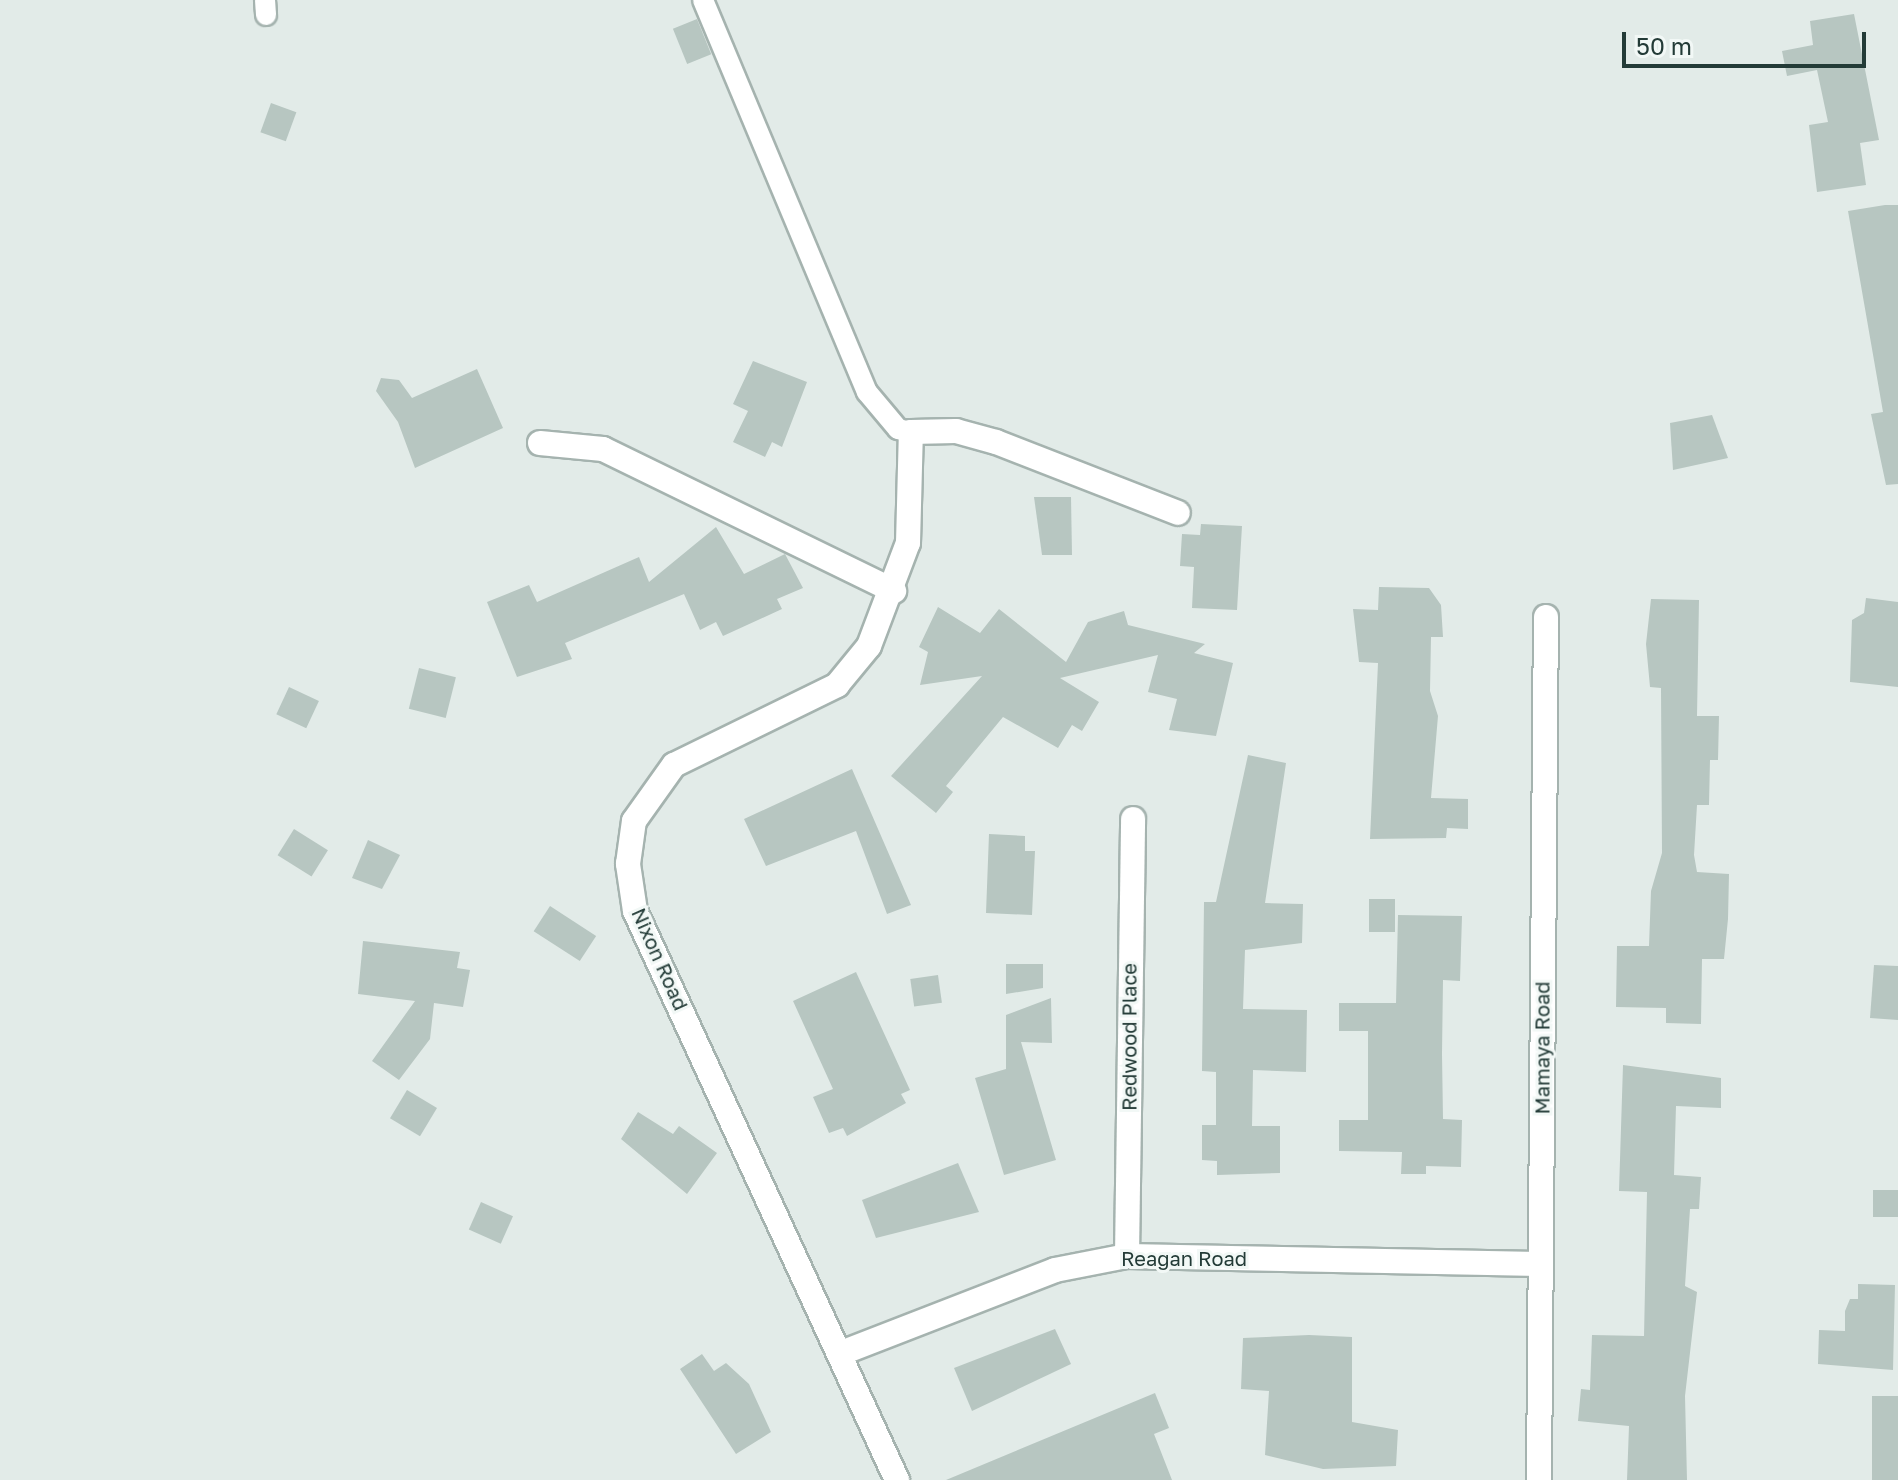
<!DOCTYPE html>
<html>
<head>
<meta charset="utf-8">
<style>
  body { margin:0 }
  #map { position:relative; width:1898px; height:1480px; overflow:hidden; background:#e2ebe8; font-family:"Golos Text",sans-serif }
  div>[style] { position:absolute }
  .building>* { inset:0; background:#b7c6c1; transform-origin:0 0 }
  .roads { filter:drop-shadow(2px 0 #a5b3af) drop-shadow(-2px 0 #a5b3af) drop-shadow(0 2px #a5b3af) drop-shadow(0 -2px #a5b3af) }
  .lane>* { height:20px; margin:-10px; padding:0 10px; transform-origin:10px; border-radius:10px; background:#fff }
  .street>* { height:24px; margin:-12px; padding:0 12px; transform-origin:12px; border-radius:12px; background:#fff }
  span { translate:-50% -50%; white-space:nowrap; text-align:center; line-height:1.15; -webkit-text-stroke:6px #f2f8f6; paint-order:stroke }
  .street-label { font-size:20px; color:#233b37 }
  .scale { position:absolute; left:1622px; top:32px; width:244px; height:36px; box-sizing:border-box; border:4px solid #233b37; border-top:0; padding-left:10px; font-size:24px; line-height:28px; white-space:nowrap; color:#233b37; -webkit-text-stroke:6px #f2f8f6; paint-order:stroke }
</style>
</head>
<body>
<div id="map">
  <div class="building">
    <div style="clip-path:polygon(1854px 14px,1879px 140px,1860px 143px,1866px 185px,1817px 192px,1809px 125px,1828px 122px,1817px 70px,1787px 76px,1782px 51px,1813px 45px,1810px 21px)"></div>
    <div style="left:697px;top:19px;width:38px;height:26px;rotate:68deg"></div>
    <div style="left:271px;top:103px;width:27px;height:31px;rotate:20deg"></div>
    <div style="clip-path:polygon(1885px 205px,1898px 205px,1898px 484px,1886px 485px,1871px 414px,1883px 412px,1848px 211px)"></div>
    <div style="clip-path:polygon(753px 361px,807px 382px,782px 447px,772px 442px,765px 457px,733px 442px,748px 411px,733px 404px)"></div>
    <div style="clip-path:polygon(477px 369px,503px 428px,415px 468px,398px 422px,376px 391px,381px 378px,399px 380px,412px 398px)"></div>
    <div style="clip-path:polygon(1712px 415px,1728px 458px,1673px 470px,1670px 423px)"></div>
    <div style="clip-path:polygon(1034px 497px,1071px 497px,1072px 555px,1042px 555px)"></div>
    <div style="clip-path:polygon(1201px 524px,1242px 526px,1237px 610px,1192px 608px,1194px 567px,1180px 566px,1182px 534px,1200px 535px)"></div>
    <div style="clip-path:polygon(716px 527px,744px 574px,785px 554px,803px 588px,777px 599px,782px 609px,723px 636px,716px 622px,700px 630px,684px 594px,565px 643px,572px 659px,517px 677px,487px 602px,529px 585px,537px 602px,639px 557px,649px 582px)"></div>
    <div style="clip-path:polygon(1379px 587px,1429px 588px,1441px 605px,1443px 637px,1431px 637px,1430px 691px,1438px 716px,1431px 798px,1468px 799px,1468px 829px,1447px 828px,1446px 838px,1370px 839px,1378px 663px,1359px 662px,1353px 609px,1378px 610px)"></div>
    <div style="clip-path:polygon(1866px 598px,1898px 602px,1898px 687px,1850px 682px,1852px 620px,1864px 613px)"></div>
    <div style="clip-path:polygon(1651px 599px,1699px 600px,1697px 716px,1719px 716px,1718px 760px,1710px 760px,1709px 805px,1697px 805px,1694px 855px,1697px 872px,1729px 874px,1728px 919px,1724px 959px,1702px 959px,1701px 1024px,1666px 1023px,1666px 1008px,1616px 1007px,1617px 946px,1649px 946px,1651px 891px,1662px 853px,1661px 688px,1650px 687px,1646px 644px)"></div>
    <div style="clip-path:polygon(938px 607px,980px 633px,999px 609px,1066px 662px,1088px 622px,1124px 611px,1128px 625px,1205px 644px,1194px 653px,1233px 663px,1216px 736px,1169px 730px,1177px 699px,1148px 692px,1158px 655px,1060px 678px,1099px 702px,1082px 731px,1072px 725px,1058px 748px,1003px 717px,946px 786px,953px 792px,936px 813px,891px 776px,982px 676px,920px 685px,928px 652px,919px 647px)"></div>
    <div style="left:419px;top:668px;width:38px;height:42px;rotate:14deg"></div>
    <div style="left:289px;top:687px;width:33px;height:30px;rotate:25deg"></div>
    <div style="clip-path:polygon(1248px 755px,1286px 763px,1265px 903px,1303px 904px,1302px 943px,1245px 950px,1243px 1009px,1307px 1010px,1306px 1072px,1253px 1070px,1252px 1126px,1280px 1126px,1280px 1173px,1217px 1175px,1217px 1161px,1202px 1160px,1202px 1125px,1216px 1125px,1216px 1072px,1202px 1071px,1204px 902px,1216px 902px)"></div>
    <div style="clip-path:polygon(852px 769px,911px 905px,887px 914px,856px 831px,766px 866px,744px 819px)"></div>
    <div style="left:294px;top:829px;width:40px;height:31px;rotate:32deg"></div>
    <div style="clip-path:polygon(989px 834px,1025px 836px,1025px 851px,1035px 851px,1032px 915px,986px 913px)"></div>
    <div style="clip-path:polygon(368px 840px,400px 855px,382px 889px,352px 878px)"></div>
    <div style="left:1369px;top:899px;width:26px;height:33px"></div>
    <div style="left:550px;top:906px;width:55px;height:30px;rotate:33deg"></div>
    <div style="clip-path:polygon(1398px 915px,1462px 916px,1460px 981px,1443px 980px,1442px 1054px,1443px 1119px,1462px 1120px,1461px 1167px,1426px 1166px,1426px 1174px,1401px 1174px,1402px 1152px,1339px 1151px,1339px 1120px,1368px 1120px,1368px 1031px,1339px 1031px,1339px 1003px,1396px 1003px)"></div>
    <div style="clip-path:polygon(363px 941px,460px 952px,457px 968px,470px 970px,463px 1007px,434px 1003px,430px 1039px,399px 1080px,372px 1061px,415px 1001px,358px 994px)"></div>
    <div style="clip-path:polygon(1006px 964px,1043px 964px,1043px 988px,1006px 994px)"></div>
    <div style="clip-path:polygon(1874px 965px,1898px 966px,1898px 1020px,1870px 1018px)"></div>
    <div style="clip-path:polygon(856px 972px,910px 1090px,901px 1094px,906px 1103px,847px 1136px,843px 1128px,829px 1133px,813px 1097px,833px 1089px,793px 1001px)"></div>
    <div style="left:938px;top:975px;width:28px;height:28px;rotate:82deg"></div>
    <div style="clip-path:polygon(1051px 998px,1052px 1043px,1021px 1042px,1056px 1160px,1004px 1175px,975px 1078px,1006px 1069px,1006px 1015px)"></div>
    <div style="clip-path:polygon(1623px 1065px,1721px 1078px,1721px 1108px,1676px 1106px,1674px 1175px,1701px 1177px,1699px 1209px,1690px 1209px,1685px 1286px,1697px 1292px,1685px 1396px,1687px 1480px,1627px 1480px,1629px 1426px,1578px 1421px,1581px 1389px,1590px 1390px,1592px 1335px,1644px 1336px,1647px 1192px,1619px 1191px)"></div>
    <div style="left:407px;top:1090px;width:35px;height:33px;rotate:31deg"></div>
    <div style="clip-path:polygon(638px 1112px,673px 1134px,679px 1126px,717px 1153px,687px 1194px,621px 1139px)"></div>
    <div style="clip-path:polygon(958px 1163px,979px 1212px,876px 1238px,862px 1200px)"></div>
    <div style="left:1873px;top:1190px;width:25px;height:27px"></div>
    <div style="left:481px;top:1202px;width:35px;height:30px;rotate:24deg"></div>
    <div style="clip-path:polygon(1858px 1284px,1895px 1285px,1893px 1370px,1818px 1364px,1819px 1330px,1845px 1331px,1845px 1311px,1850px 1299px,1858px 1299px)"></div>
    <div style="clip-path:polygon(1055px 1329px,1071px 1364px,972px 1411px,954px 1368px)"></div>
    <div style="clip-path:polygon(1309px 1335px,1352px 1337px,1352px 1422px,1398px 1430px,1396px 1466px,1323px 1469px,1265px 1455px,1269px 1391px,1241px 1389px,1243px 1338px)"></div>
    <div style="clip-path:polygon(702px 1354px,714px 1371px,726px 1363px,749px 1384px,771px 1432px,736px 1454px,680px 1369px)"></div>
    <div style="clip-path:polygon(1155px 1393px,1169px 1428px,1154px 1434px,1172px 1480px,946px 1480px)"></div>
    <div style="left:1872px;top:1396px;width:26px;height:84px"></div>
  </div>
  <div class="roads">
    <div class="lane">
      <div style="left:265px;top:0;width:15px;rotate:86deg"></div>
      <div style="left:703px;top:0;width:425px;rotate:67.3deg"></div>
      <div style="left:867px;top:392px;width:48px;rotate:50deg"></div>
      <div style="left:898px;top:429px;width:13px;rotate:13deg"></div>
    </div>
    <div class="street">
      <div style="left:540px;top:443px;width:63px;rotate:5.4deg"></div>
      <div style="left:603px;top:449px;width:324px;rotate:26deg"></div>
      <div style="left:1127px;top:1256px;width:437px;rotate:-89.2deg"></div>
      <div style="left:844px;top:1352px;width:226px;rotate:-21.2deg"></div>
      <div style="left:1055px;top:1270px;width:73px;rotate:-11deg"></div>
      <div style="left:1127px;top:1256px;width:413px;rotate:1.1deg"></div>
      <div style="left:897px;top:1480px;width:626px;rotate:-114.72deg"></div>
      <div style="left:635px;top:911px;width:48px;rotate:-98.5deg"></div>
      <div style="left:628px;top:864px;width:43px;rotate:-82.1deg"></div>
      <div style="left:634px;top:821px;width:69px;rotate:-54.5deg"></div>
      <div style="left:674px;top:765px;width:182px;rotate:-26.1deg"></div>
      <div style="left:837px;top:685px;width:50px;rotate:-50.6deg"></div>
      <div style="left:869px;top:646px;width:110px;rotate:-69.3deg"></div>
      <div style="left:908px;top:543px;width:111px;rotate:-88.5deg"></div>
      <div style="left:911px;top:432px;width:45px;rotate:-1.3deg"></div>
      <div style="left:956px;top:431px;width:41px;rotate:15.4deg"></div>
      <div style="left:996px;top:442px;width:195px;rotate:21.3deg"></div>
      <div style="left:1539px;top:1480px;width:863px;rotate:-89.54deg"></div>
    </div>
  </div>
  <div class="street-label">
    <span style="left:660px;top:959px;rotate:66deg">Nixon Road</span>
    <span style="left:1129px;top:1037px;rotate:-90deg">Redwood Place</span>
    <span style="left:1542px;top:1048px;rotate:-90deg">Mamaya Road</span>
    <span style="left:1184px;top:1258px">Reagan Road</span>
  </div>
  <div class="scale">50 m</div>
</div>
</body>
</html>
